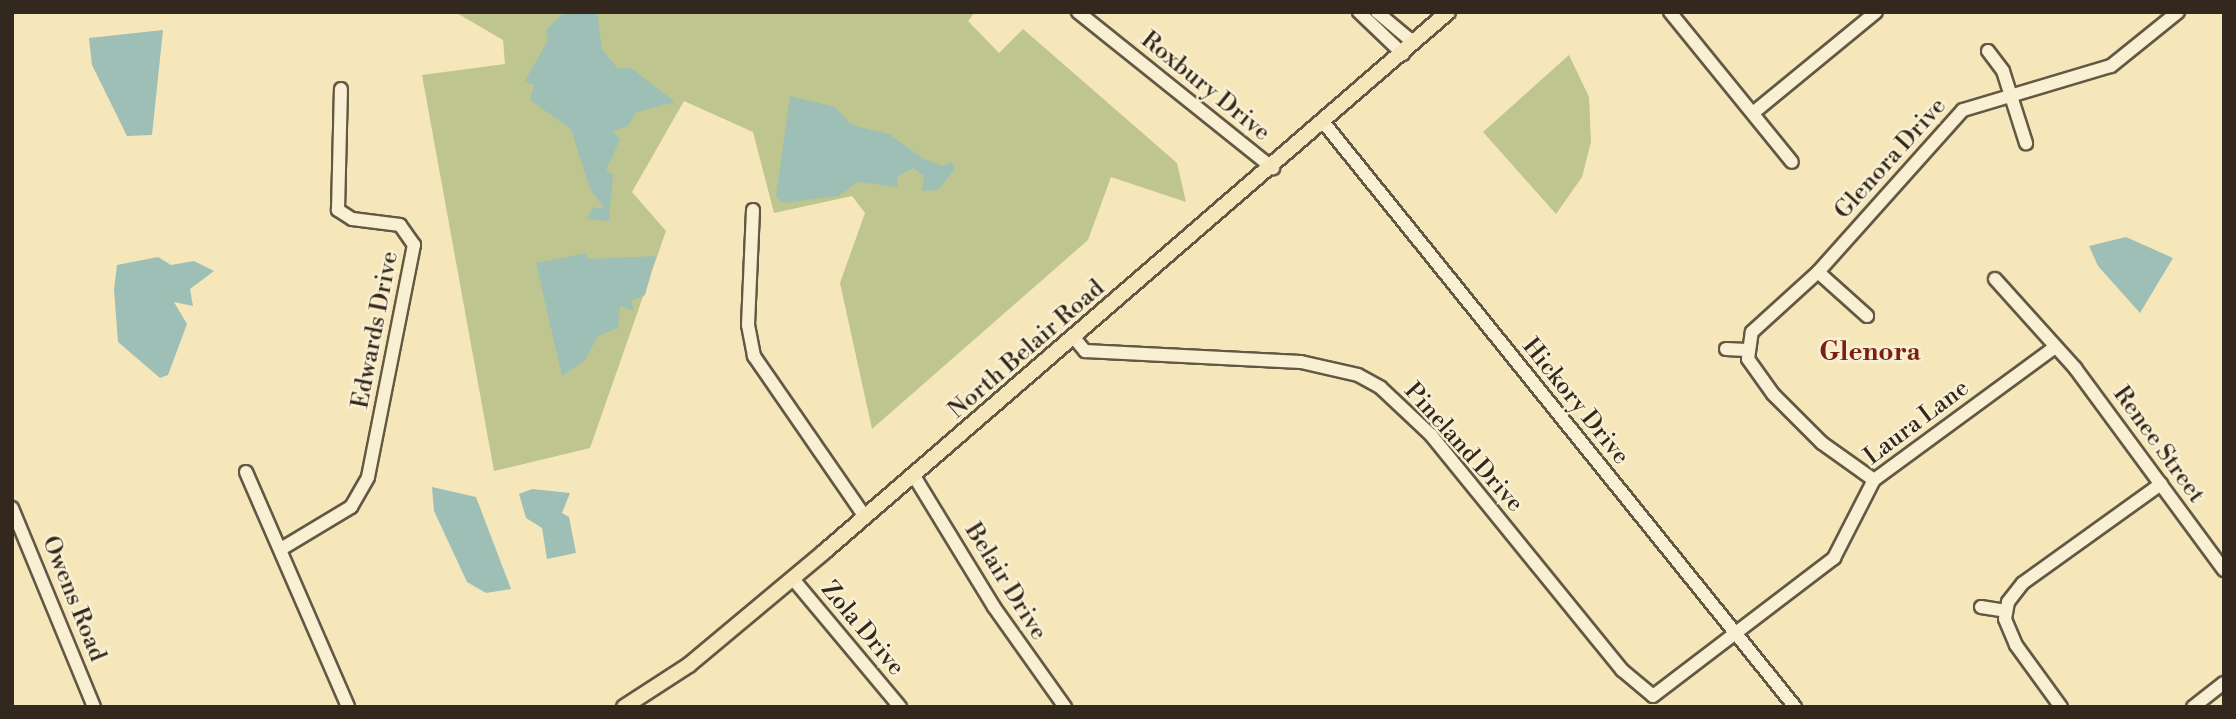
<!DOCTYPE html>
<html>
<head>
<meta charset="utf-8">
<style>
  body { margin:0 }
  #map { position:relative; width:2236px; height:719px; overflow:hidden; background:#f6e7bb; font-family:"Libre Bodoni",serif }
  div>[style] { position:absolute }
  .green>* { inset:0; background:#bec58e }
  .water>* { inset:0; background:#9ebfb6 }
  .roads { filter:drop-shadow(2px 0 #635844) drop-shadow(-2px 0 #635844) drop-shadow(0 2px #635844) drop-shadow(0 -2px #635844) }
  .minor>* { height:12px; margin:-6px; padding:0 6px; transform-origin:6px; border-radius:6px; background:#f9efd3 }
  .major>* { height:14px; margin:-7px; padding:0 7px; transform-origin:7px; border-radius:7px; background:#f6e7bb }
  span { translate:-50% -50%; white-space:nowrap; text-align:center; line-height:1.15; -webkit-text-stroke:5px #f9efd3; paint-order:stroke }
  .street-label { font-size:24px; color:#32281d }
  .neighbourhood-label { font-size:26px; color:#7a1f14; font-weight:700 }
  .frame { position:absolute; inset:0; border:14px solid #32281d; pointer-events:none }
</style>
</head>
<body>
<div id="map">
  <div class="green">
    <div style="clip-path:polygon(455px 12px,975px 12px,968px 21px,999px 53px,1023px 29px,1177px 163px,1186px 202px,1111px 177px,1088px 240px,872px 429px,840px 283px,865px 213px,852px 196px,774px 213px,753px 132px,684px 101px,632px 192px,666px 231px,590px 448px,494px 471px,422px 75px,505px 64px,503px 40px)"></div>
    <div style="clip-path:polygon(1569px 55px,1589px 97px,1591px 142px,1582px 177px,1556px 214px,1483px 132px)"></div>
  </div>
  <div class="water">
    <div style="clip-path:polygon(565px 12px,597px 12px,602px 49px,617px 68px,631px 68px,675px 102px,637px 112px,628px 126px,613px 131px,620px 139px,606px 171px,613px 174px,609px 221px,587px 219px,593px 208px,604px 208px,590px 189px,571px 129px,530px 100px,534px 85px,525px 81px,548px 40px,546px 30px)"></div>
    <div style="clip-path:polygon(163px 30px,152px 135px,127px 136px,92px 65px,89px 38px)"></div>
    <div style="clip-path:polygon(790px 96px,835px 107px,852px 125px,889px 134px,922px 158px,942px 166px,952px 162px,955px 169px,938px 190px,922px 191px,924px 176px,913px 168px,897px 177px,898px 187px,857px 182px,839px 196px,782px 203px,776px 196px)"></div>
    <div style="clip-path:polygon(2126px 237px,2173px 258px,2140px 313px,2098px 266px,2089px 246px)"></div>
    <div style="clip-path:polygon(586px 253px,588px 259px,656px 256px,645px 295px,631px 301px,634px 311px,620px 306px,618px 328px,598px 336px,585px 360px,562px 376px,536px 263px)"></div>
    <div style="clip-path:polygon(158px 257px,171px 265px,194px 261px,214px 271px,190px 289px,193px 306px,174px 302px,187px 324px,168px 375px,160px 378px,118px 342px,114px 290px,117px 265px)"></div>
    <div style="clip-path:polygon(432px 487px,476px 497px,511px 589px,486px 593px,467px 582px,434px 511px)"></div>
    <div style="clip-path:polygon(532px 489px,570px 493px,562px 513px,569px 517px,576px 553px,547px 559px,542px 528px,526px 518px,519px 494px)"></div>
  </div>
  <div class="roads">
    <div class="minor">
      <div style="left:1078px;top:12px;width:250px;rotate:38.7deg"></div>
      <div style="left:1359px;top:12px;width:61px;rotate:43.7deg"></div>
      <div style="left:1377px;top:12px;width:48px;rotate:40deg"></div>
      <div style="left:1670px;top:12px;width:193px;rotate:50.9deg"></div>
      <div style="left:1988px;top:51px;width:25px;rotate:53deg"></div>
      <div style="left:2003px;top:71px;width:76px;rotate:72.3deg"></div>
      <div style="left:1753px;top:113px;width:159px;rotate:-39.4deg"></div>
      <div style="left:1324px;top:123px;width:750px;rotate:51.11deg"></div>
      <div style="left:753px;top:210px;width:115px;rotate:92.5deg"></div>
      <div style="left:748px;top:325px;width:32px;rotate:79deg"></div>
      <div style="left:754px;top:356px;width:196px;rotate:55.4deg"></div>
      <div style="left:1818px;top:272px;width:66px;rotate:41.9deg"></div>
      <div style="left:1995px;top:279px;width:120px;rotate:48deg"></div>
      <div style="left:2075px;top:368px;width:251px;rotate:53.6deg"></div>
      <div style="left:1075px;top:339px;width:16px;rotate:50deg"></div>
      <div style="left:1085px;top:351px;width:216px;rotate:2.9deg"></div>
      <div style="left:1301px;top:362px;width:58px;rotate:12.8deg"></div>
      <div style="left:1358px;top:375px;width:26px;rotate:29deg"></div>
      <div style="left:1381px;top:388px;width:69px;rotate:43.2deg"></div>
      <div style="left:1431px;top:435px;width:303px;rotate:50.9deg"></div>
      <div style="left:1622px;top:670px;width:40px;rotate:40deg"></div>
      <div style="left:1653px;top:696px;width:228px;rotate:-37.3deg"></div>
      <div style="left:1834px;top:558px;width:88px;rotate:-62.9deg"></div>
      <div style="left:1874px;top:480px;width:225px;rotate:-36.3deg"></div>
      <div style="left:1726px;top:349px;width:20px;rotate:3deg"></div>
      <div style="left:246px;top:472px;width:256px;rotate:66.5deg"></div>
      <div style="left:914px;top:476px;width:153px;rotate:58.6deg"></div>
      <div style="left:994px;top:607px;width:123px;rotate:54.6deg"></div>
      <div style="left:1874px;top:480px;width:64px;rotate:-144.6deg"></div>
      <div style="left:1822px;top:443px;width:69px;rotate:-135deg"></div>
      <div style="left:1773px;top:394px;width:43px;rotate:-125.5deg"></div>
      <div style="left:1748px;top:359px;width:27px;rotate:-82deg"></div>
      <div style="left:1752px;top:332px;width:89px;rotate:-42.3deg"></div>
      <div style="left:1818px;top:272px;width:217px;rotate:-48.2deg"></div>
      <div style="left:1963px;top:110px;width:154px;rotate:-16.6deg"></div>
      <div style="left:2111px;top:66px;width:86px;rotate:-38.9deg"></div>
      <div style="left:12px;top:508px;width:215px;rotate:67.6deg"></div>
      <div style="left:281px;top:549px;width:82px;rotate:-31deg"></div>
      <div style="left:351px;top:507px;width:34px;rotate:-60deg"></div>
      <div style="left:368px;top:477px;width:237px;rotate:-78.8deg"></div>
      <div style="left:414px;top:245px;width:24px;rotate:-125deg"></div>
      <div style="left:400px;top:225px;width:48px;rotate:-172.9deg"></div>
      <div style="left:352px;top:219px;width:17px;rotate:-147deg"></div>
      <div style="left:338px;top:210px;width:121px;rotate:-88.6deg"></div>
      <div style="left:793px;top:579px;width:167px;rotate:50.1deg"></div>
      <div style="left:1981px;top:607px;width:25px;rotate:9deg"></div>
      <div style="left:2061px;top:707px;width:77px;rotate:-126deg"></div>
      <div style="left:2016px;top:645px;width:28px;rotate:-113deg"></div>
      <div style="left:2005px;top:619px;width:17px;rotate:-80deg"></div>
      <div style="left:2008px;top:602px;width:24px;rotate:-52deg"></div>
      <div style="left:2023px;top:583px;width:170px;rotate:-35.7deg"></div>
      <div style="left:2193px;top:707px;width:39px;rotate:-38deg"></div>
    </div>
    <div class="major">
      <div style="left:624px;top:707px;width:77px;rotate:-32.9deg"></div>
      <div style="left:689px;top:665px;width:176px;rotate:-39.9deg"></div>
      <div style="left:824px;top:552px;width:825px;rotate:-40.87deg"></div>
    </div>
  </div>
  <div class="street-label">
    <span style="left:1205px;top:87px;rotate:39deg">Roxbury Drive</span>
    <span style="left:1891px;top:159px;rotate:-48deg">Glenora Drive</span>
    <span style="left:376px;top:330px;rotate:-79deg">Edwards Drive</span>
    <span style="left:1027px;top:350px;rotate:-41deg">North Belair Road</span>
    <span style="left:1575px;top:402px;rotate:51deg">Hickory Drive</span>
    <span style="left:1917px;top:423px;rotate:-37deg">Laura Lane</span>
    <span style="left:2158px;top:445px;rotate:54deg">Renee Street</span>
    <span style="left:1463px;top:448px;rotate:48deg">Pineland Drive</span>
    <span style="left:1005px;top:582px;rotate:58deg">Belair Drive</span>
    <span style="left:73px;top:599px;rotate:68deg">Owens Road</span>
    <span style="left:862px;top:629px;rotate:50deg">Zola Drive</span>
  </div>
  <div class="neighbourhood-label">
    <span style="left:1870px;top:353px">Glenora</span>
  </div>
  <div class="frame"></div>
</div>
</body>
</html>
